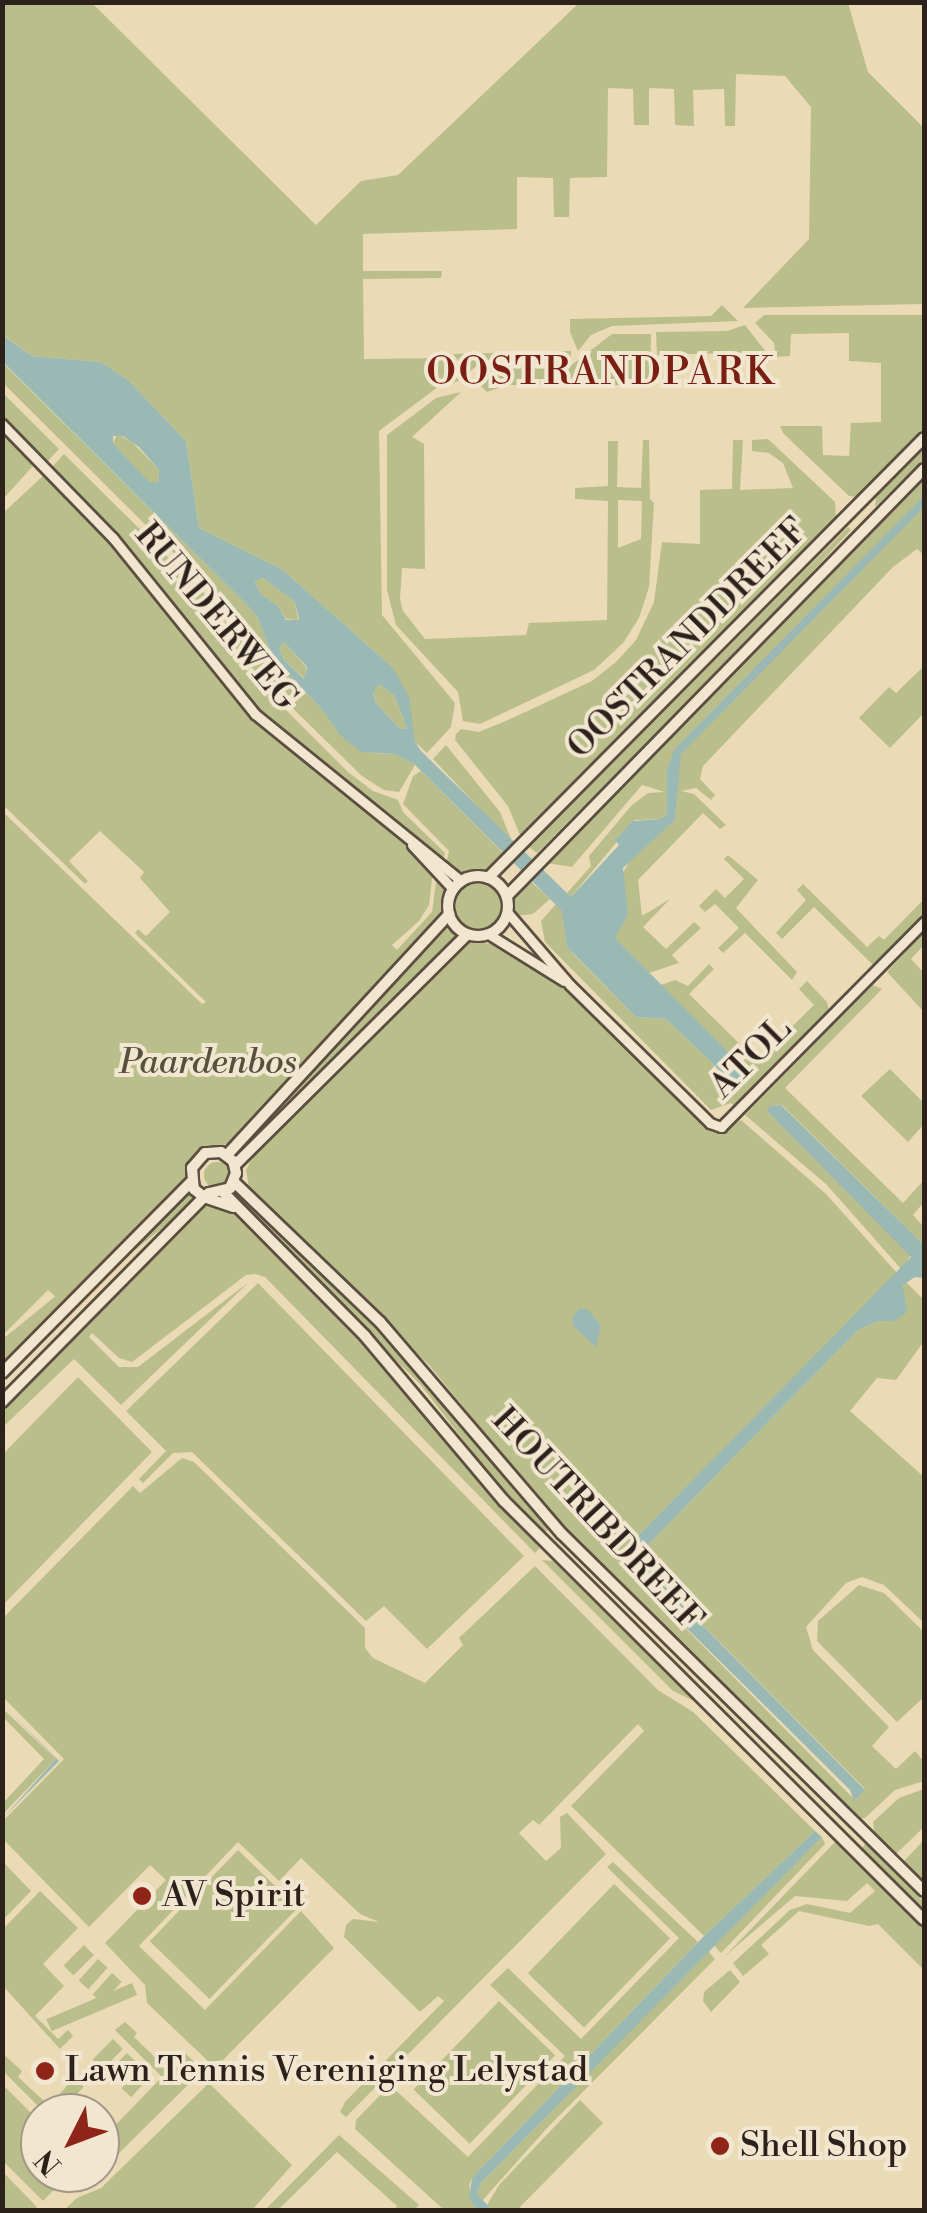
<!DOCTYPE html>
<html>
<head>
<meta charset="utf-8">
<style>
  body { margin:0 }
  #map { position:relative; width:927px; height:2213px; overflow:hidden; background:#eadab6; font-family:"Libre Bodoni",serif }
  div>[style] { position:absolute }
  .green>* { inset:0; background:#babe8b; transform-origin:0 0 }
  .round { border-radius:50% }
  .water>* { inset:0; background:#9ab9b5 }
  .roads { filter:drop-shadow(2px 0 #5c4f42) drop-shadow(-2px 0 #5c4f42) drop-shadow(0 2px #5c4f42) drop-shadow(0 -2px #5c4f42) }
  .tertiary>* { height:9px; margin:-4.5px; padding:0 4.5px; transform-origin:4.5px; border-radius:4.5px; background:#f1e7d0 }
  .secondary>* { height:10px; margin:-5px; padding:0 5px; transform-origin:5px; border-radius:5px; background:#f1e7d0 }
  .secondary>.ring { margin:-5px; padding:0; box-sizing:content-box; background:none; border:10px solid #f1e7d0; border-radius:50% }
  .dots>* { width:28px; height:28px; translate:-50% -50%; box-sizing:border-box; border:5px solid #f1e7d0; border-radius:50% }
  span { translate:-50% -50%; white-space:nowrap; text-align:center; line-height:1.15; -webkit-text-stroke:8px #f1e7d0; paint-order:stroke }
  .street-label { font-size:35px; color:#2d211c }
  .park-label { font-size:35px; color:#57503d; font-style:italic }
  .poi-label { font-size:35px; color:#2d211c }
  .left { translate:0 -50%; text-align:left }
  .neighbourhood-label { font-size:38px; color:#7a1f14; letter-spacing:2.5px }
  .frame { position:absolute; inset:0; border:5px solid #2d211c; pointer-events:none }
  .north { position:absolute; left:20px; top:2093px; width:100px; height:100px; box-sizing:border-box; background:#f1e7d0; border:2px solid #a39888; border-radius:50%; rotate:228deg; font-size:28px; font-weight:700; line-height:40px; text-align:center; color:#2d211c }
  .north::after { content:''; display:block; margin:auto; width:35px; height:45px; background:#8f2418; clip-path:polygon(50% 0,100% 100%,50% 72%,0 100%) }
</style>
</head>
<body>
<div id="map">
  <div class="green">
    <div style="clip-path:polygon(2px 3px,92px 3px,316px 225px,361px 181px,398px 175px,579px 3px,848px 3px,868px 72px,924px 128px,924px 304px,743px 308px,809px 239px,811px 107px,785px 76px,736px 74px,735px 126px,725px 126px,724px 89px,693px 90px,694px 126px,675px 125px,674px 89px,649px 88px,649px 125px,634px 125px,633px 89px,608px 88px,607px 177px,570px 178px,569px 217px,554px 217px,553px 178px,517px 177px,517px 229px,363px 234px,363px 271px,442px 271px,441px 278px,363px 279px,364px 359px,442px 358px,459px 381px,438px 387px,379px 431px,382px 615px,455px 703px,451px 727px,427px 753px,415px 742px,392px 667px,283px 570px,199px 528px,186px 441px,128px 380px,101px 362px,32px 356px,3px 335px)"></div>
    <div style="clip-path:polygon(722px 305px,738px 321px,612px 326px,591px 335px,578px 351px,570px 332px,570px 319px,711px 316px)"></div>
    <div style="clip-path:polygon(764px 315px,924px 315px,924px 429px,857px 497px,849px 496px,783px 433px,780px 426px,822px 426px,823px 455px,849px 456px,851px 423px,881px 422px,881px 363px,849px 361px,849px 333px,791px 334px,790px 356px,776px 357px,774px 343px,755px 323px)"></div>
    <div style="clip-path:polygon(745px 325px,766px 352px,657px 355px,656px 332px,727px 331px)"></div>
    <div style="clip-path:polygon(612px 334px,651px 334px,650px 385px,507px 385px,487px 392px,474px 379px,488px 367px,569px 367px)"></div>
    <div style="clip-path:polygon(571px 351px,571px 358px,562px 360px,484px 360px,468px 373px,453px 354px)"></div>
    <div style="clip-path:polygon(2px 362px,247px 605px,257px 616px,274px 660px,319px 706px,340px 735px,372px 753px,395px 754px,415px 765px,399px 792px,384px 790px,362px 776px,233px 650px,217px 596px,3px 383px)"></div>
    <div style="clip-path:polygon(evenodd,461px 392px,412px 437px,424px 444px,425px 569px,402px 568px,400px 599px,403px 611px,425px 639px,526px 635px,529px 623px,607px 620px,608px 501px,575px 499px,575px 488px,608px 486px,608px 441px,618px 441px,617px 487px,641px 488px,643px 440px,649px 440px,650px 499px,654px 503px,649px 587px,639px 618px,623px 643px,594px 670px,480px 724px,463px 721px,458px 692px,396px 625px,387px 590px,387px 435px,436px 398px,461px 392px,618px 500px,642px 501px,641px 539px,618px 548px,618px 500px)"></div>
    <div style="clip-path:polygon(3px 393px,59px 449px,47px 462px,3px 416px)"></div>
    <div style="clip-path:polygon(2px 431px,30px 459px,32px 467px,3px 499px)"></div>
    <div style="clip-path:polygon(117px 434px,132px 442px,159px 470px,158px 483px,149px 483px,113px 443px)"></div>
    <div style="clip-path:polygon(768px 439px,835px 502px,836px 518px,522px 840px,508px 806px,455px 740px,456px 734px,461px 729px,479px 732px,508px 720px,592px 681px,617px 661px,636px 640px,654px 602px,662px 542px,700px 544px,700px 490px,732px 489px,733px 440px,743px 440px,740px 490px,793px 488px,783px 463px,769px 453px,752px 451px,752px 440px)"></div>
    <div style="clip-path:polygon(924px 447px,924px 459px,875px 507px,876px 497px)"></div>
    <div style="clip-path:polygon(64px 454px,210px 599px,225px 649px,348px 772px,373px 791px,398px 800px,403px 812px,445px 853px,442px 862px,277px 726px,232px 683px,126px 547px,52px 467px)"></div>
    <div style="clip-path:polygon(44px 475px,117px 551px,242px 703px,293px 750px,361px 800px,433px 871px,429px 905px,419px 921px,392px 945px,397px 950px,432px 912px,437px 875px,446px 891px,443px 915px,399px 963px,228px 1143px,195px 1156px,185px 1183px,3px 1369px,3px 1351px,56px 1297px,48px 1290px,3px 1335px,2px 811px,202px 1004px,206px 1002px,135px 933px,138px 929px,146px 936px,170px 912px,140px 878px,144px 872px,100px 831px,69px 861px,88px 881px,85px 884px,3px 805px,3px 513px)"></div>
    <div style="clip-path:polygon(924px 477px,924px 555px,917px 549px,893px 567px,703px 766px,700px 779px,715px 795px,711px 800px,696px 788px,681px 791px,694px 794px,726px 825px,720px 829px,703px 813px,638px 880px,642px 916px,670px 899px,643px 927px,666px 949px,694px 922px,701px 928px,672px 955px,679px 963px,649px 973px,614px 937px,628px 915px,621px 876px,631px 859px,675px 820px,677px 770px,667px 813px,661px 819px,635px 820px,571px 897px,567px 893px,591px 866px,589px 856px,631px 806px,648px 793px,665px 792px,642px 785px,572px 867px,546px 863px)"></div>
    <div style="clip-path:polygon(848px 527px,851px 530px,758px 630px,537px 853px,529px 847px)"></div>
    <div style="clip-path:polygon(263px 578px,295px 602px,298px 620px,286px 619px,278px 606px,261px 594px,255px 582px)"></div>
    <div style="clip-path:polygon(284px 642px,306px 667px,305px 679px,284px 660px,279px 648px)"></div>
    <div style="clip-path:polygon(924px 666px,924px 713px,890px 748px,859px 718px,889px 687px,896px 693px)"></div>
    <div style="clip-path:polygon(379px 684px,394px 695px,407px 728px,400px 729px,376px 703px,373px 692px)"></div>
    <div style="clip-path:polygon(446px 745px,500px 812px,513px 844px,433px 759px)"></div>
    <div style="clip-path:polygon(421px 771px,506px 856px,494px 867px,464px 873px,446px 865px,449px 851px,403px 804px,413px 776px)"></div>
    <div style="clip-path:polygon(728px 855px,758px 880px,736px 908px,797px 972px,792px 980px,745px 933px,723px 953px,718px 948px,739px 928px,715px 904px,705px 912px,699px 906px,716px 889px,725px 898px,744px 879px,724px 859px)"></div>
    <div style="clip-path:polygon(529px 880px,550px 899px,533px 914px,516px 916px,513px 897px)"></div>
    <div class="round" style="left:455px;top:883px;width:46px;height:46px"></div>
    <div style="clip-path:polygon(803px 884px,867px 947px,879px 936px,884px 940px,924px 899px,924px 915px,874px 966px,814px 907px,782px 939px,776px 933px,806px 900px,797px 890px)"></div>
    <div style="clip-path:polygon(556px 904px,563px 911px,567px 947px,575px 956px,636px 1017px,666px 1019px,730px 1080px,743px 1067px,661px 985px,675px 980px,688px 986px,709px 964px,714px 969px,689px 994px,757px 1061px,814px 1005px,799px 989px,807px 981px,827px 1002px,829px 1010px,736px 1107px,731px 1103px,711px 1110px,545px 942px,541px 921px)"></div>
    <div style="clip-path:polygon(448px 927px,457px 936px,444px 949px,268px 1128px,237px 1156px,233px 1153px)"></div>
    <div style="clip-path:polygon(924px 932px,924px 945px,911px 959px,924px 973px,924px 1012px,887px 972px)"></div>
    <div style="clip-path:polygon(468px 942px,496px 944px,549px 974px,711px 1130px,723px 1131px,741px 1120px,826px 1194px,897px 1273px,632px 1542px,627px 1556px,632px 1574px,855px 1800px,865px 1789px,640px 1562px,649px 1544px,858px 1330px,879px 1321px,895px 1321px,905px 1305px,903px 1284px,906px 1282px,924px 1300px,924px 1341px,896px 1380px,877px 1378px,850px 1411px,924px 1477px,924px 1623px,884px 1585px,862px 1577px,846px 1583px,806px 1627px,813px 1650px,889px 1727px,872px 1746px,896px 1769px,915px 1751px,924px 1762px,924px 1781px,895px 1790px,865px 1818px,858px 1819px,557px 1521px,429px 1365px,249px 1188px,246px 1170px,252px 1158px)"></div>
    <div style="clip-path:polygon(873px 985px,882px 989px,785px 1088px,903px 1203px,924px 1180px,924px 1202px,913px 1215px,924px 1227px,924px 1245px,782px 1105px,770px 1106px,768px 1112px,911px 1254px,902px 1270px,827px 1185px,745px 1115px)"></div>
    <div style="clip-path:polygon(890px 1069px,924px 1103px,924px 1124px,908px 1142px,861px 1096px)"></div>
    <div class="round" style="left:204px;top:1162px;width:26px;height:26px"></div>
    <div style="left:188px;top:1189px;width:14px;height:264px;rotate:51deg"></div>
    <div style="clip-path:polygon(240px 1195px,416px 1369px,548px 1530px,542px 1535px,512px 1503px,420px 1384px,293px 1260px,236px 1198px)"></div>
    <div style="clip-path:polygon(206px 1203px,229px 1208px,388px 1368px,540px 1548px,535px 1553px,265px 1277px,256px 1274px,246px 1275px,132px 1362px,119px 1358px,92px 1333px,89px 1337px,119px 1367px,138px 1367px,249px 1282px,121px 1405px,74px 1359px,3px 1427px,3px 1405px)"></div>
    <div style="clip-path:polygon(258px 1283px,524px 1556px,427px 1649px,384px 1606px,366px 1621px,192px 1452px,173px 1453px,143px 1483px,139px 1479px,166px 1451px,126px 1411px)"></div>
    <div style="clip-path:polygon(78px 1377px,152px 1452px,3px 1605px,3px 1454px)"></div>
    <div style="clip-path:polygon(182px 1458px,194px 1462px,365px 1628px,365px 1648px,373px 1658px,425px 1683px,463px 1645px,459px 1638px,535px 1566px,658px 1690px,693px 1712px,815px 1831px,704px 1936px,571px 1806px,644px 1731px,638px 1724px,539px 1825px,533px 1820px,519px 1833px,546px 1861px,561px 1848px,560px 1817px,567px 1813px,606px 1854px,346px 2117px,340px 2112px,345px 2102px,444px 2001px,438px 1996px,420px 2012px,344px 1937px,346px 1925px,353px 1919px,379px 1922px,360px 1914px,301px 1858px,279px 1881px,238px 1842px,139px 1946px,205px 2010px,301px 1911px,334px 1948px,223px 2060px,209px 2062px,147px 2003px,145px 1985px,105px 1943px,166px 1880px,150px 1865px,89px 1927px,3px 1839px,3px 1821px,64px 1759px,3px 1697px,3px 1618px,133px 1486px,140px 1493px)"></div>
    <div style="clip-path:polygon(542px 1560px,553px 1561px,694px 1701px,673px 1691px)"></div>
    <div style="clip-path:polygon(859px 1585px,884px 1593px,924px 1632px,924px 1697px,897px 1722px,817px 1641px,818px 1621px)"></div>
    <div style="clip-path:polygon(2px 1708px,56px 1759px,3px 1814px,3px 1803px,44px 1759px,3px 1717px)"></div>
    <div style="clip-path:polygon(924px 1789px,924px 1827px,895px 1855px,875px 1835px,873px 1822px,899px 1798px)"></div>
    <div style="clip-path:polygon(822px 1837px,825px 1844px,721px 1953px,714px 1945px)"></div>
    <div style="clip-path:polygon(924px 1840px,924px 1884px,903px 1862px)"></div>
    <div style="clip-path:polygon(836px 1841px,924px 1928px,924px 1970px,878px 1924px,869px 1926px,799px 1911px,761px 1945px,769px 1954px,743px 1976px,733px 1963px,790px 1910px,807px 1904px,850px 1913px,875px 1891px,867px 1883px,847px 1901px,795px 1896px,725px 1956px)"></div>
    <div style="clip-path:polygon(865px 1843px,924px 1902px,924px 1912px,862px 1849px)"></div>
    <div style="left:238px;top:1850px;width:83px;height:127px;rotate:44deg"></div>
    <div style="clip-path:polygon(3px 1862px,31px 1891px,3px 1920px,2px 1920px)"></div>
    <div style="clip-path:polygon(613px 1862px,698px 1942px,472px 2178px,469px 2185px,475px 2208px,444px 2210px,355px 2129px,356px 2120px,390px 2085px,468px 2157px,565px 2056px,490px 1985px,508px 1968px,581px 2039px,679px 1938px,607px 1867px)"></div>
    <div style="left:614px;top:1884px;width:78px;height:124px;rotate:44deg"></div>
    <div style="clip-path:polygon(40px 1891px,78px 1928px,43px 1964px,64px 1986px,35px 2016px,58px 2039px,68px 2030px,73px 2036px,60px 2049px,3px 1986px,3px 1929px)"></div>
    <div style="left:84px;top:1945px;width:14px;height:29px;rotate:45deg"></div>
    <div style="clip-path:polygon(708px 1951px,715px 1959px,548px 2127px,482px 2201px,477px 2194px,481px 2183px)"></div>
    <div style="left:98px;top:1959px;width:13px;height:29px;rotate:42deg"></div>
    <div style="clip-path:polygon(730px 1970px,740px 1982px,711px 2012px,703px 2001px,704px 1992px)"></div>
    <div style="left:112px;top:1973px;width:13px;height:29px;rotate:42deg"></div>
    <div style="left:132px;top:1983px;width:13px;height:93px;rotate:67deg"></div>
    <div style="left:499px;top:2001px;width:78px;height:123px;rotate:44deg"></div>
    <div style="clip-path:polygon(125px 2022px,137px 2033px,134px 2037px,167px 2069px,185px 2053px,203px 2070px,103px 2169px,100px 2141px,162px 2077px,115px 2030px)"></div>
    <div style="left:113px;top:2039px;width:14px;height:29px;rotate:45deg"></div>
    <div style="clip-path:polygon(2px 2053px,22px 2071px,18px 2077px,57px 2113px,45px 2113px,3px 2071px)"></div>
    <div style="left:127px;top:2053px;width:14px;height:29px;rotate:45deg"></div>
    <div style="left:141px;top:2067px;width:13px;height:29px;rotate:42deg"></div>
    <div style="left:74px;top:2078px;width:13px;height:29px;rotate:42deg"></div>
    <div style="clip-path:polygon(209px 2083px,292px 2165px,252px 2210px,64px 2210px,77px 2198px,101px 2188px)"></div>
    <div style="clip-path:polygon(3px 2085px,40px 2122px,40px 2173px,70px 2173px,43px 2201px,3px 2161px)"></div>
    <div style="clip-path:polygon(580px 2100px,603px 2123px,520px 2207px,522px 2210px,492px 2210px,487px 2205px,499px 2185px)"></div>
    <div style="clip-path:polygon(339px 2135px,419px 2205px,414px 2210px,395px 2210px,397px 2206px,337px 2152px,278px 2210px,265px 2210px)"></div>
    <div style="clip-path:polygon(3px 2172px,37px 2207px,33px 2210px,3px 2210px)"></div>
  </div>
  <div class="water">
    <div style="clip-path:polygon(evenodd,2px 335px,32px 356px,101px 362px,128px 380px,186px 441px,199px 528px,283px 570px,392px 667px,409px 696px,415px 742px,421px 751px,571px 897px,619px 845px,615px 840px,633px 821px,661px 819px,667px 813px,667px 770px,674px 750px,924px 496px,924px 507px,681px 754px,675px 820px,623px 868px,628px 915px,615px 938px,743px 1067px,743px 1079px,730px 1080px,666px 1019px,636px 1017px,567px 947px,562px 911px,415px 765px,395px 754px,361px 752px,340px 735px,319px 706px,274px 660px,257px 616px,247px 605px,3px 362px,2px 335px,113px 436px,123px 436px,139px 447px,159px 470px,158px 483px,149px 482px,113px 443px,113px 436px,2px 335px,263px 578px,295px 602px,299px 620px,286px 620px,278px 606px,261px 594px,255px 582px,263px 578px,2px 335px,284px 642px,307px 667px,304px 679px,284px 660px,279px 648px,284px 642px,2px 335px,379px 684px,394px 695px,407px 728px,400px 729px,376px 703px,373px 693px,379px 684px)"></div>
    <div style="clip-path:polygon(781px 1105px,924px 1245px,924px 1278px,915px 1277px,903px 1285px,907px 1312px,895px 1321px,879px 1321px,858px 1330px,649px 1544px,640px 1562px,865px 1790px,854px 1801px,850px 1790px,632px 1574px,627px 1563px,632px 1542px,911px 1257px,767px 1111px,770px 1106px)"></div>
    <div style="clip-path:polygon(579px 1309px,588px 1309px,601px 1326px,596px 1347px,574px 1327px,572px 1318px)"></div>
    <div style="clip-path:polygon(3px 1705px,59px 1761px,3px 1818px,56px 1759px)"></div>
    <div style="clip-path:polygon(815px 1831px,822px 1837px,481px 2183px,477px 2194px,492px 2210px,477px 2210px,469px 2198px,472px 2178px,704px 1936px)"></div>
  </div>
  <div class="roads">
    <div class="tertiary">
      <div style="left:2px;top:424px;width:159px;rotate:45.8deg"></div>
      <div style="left:113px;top:538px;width:226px;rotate:51.1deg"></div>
      <div style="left:255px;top:714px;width:265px;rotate:39deg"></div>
      <div style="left:412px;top:845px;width:60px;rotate:47deg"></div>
      <div style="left:508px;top:913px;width:95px;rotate:49.3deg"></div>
      <div style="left:570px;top:985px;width:197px;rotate:44.6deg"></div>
      <div style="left:710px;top:1123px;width:12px;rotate:20deg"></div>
      <div style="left:721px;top:1127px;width:289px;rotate:-45.3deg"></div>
      <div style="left:490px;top:935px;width:87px;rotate:31.9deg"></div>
    </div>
    <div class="secondary">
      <div class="ring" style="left:448px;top:876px;width:50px;height:50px"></div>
      <div style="left:488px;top:878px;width:619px;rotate:-45.26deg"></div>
      <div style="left:507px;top:896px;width:597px;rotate:-45.68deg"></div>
      <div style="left:227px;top:1155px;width:328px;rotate:-47.3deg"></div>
      <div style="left:235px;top:1165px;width:327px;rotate:-44.8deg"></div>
      <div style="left:234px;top:1182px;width:202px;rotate:43.8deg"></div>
      <div style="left:380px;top:1322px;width:279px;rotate:49.4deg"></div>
      <div style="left:562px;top:1534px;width:508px;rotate:44.6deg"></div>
      <div style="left:223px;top:1192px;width:202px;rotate:45.4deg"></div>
      <div style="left:365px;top:1336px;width:216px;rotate:49.9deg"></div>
      <div style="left:504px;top:1501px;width:593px;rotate:44.93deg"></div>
      <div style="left:2px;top:1373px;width:269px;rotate:-45.3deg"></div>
      <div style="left:2px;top:1402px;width:284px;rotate:-45.4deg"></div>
      <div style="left:201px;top:1200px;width:4px;rotate:-45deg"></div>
      <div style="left:204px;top:1197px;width:6px;rotate:-39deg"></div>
      <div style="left:209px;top:1193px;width:22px;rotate:-13deg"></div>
      <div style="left:230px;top:1188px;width:16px;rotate:-68deg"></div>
      <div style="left:236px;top:1173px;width:12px;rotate:-104deg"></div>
      <div style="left:233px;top:1161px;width:15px;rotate:-143deg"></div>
      <div style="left:221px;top:1152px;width:16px;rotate:176deg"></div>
      <div style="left:205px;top:1153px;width:20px;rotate:131deg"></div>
      <div style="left:192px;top:1168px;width:21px;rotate:85deg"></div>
      <div style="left:194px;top:1189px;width:13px;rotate:39deg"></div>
      <div style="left:204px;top:1197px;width:31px;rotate:19deg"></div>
    </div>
  </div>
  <div class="dots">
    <div style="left:142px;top:1896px;background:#8f2418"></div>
    <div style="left:45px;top:2071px;background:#8f2418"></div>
    <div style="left:720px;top:2146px;background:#8f2418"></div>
  </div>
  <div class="street-label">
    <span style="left:216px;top:617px;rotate:50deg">RUNDERWEG</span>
    <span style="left:688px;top:639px;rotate:-45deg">OOSTRANDDREEF</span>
    <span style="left:751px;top:1058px;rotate:-45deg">ATOL</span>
    <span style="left:597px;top:1520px;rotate:47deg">HOUTRIBDREEF</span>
  </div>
  <div class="park-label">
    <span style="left:208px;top:1063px">Paardenbos</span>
  </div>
  <div class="poi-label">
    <span class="left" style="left:162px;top:1896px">AV Spirit</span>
    <span class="left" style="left:65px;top:2071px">Lawn Tennis Vereniging Lelystad</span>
    <span class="left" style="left:740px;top:2146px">Shell Shop</span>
  </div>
  <div class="neighbourhood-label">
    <span style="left:601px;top:373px">OOSTRANDPARK</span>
  </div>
  <div class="frame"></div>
  <div class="north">N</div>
</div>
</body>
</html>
